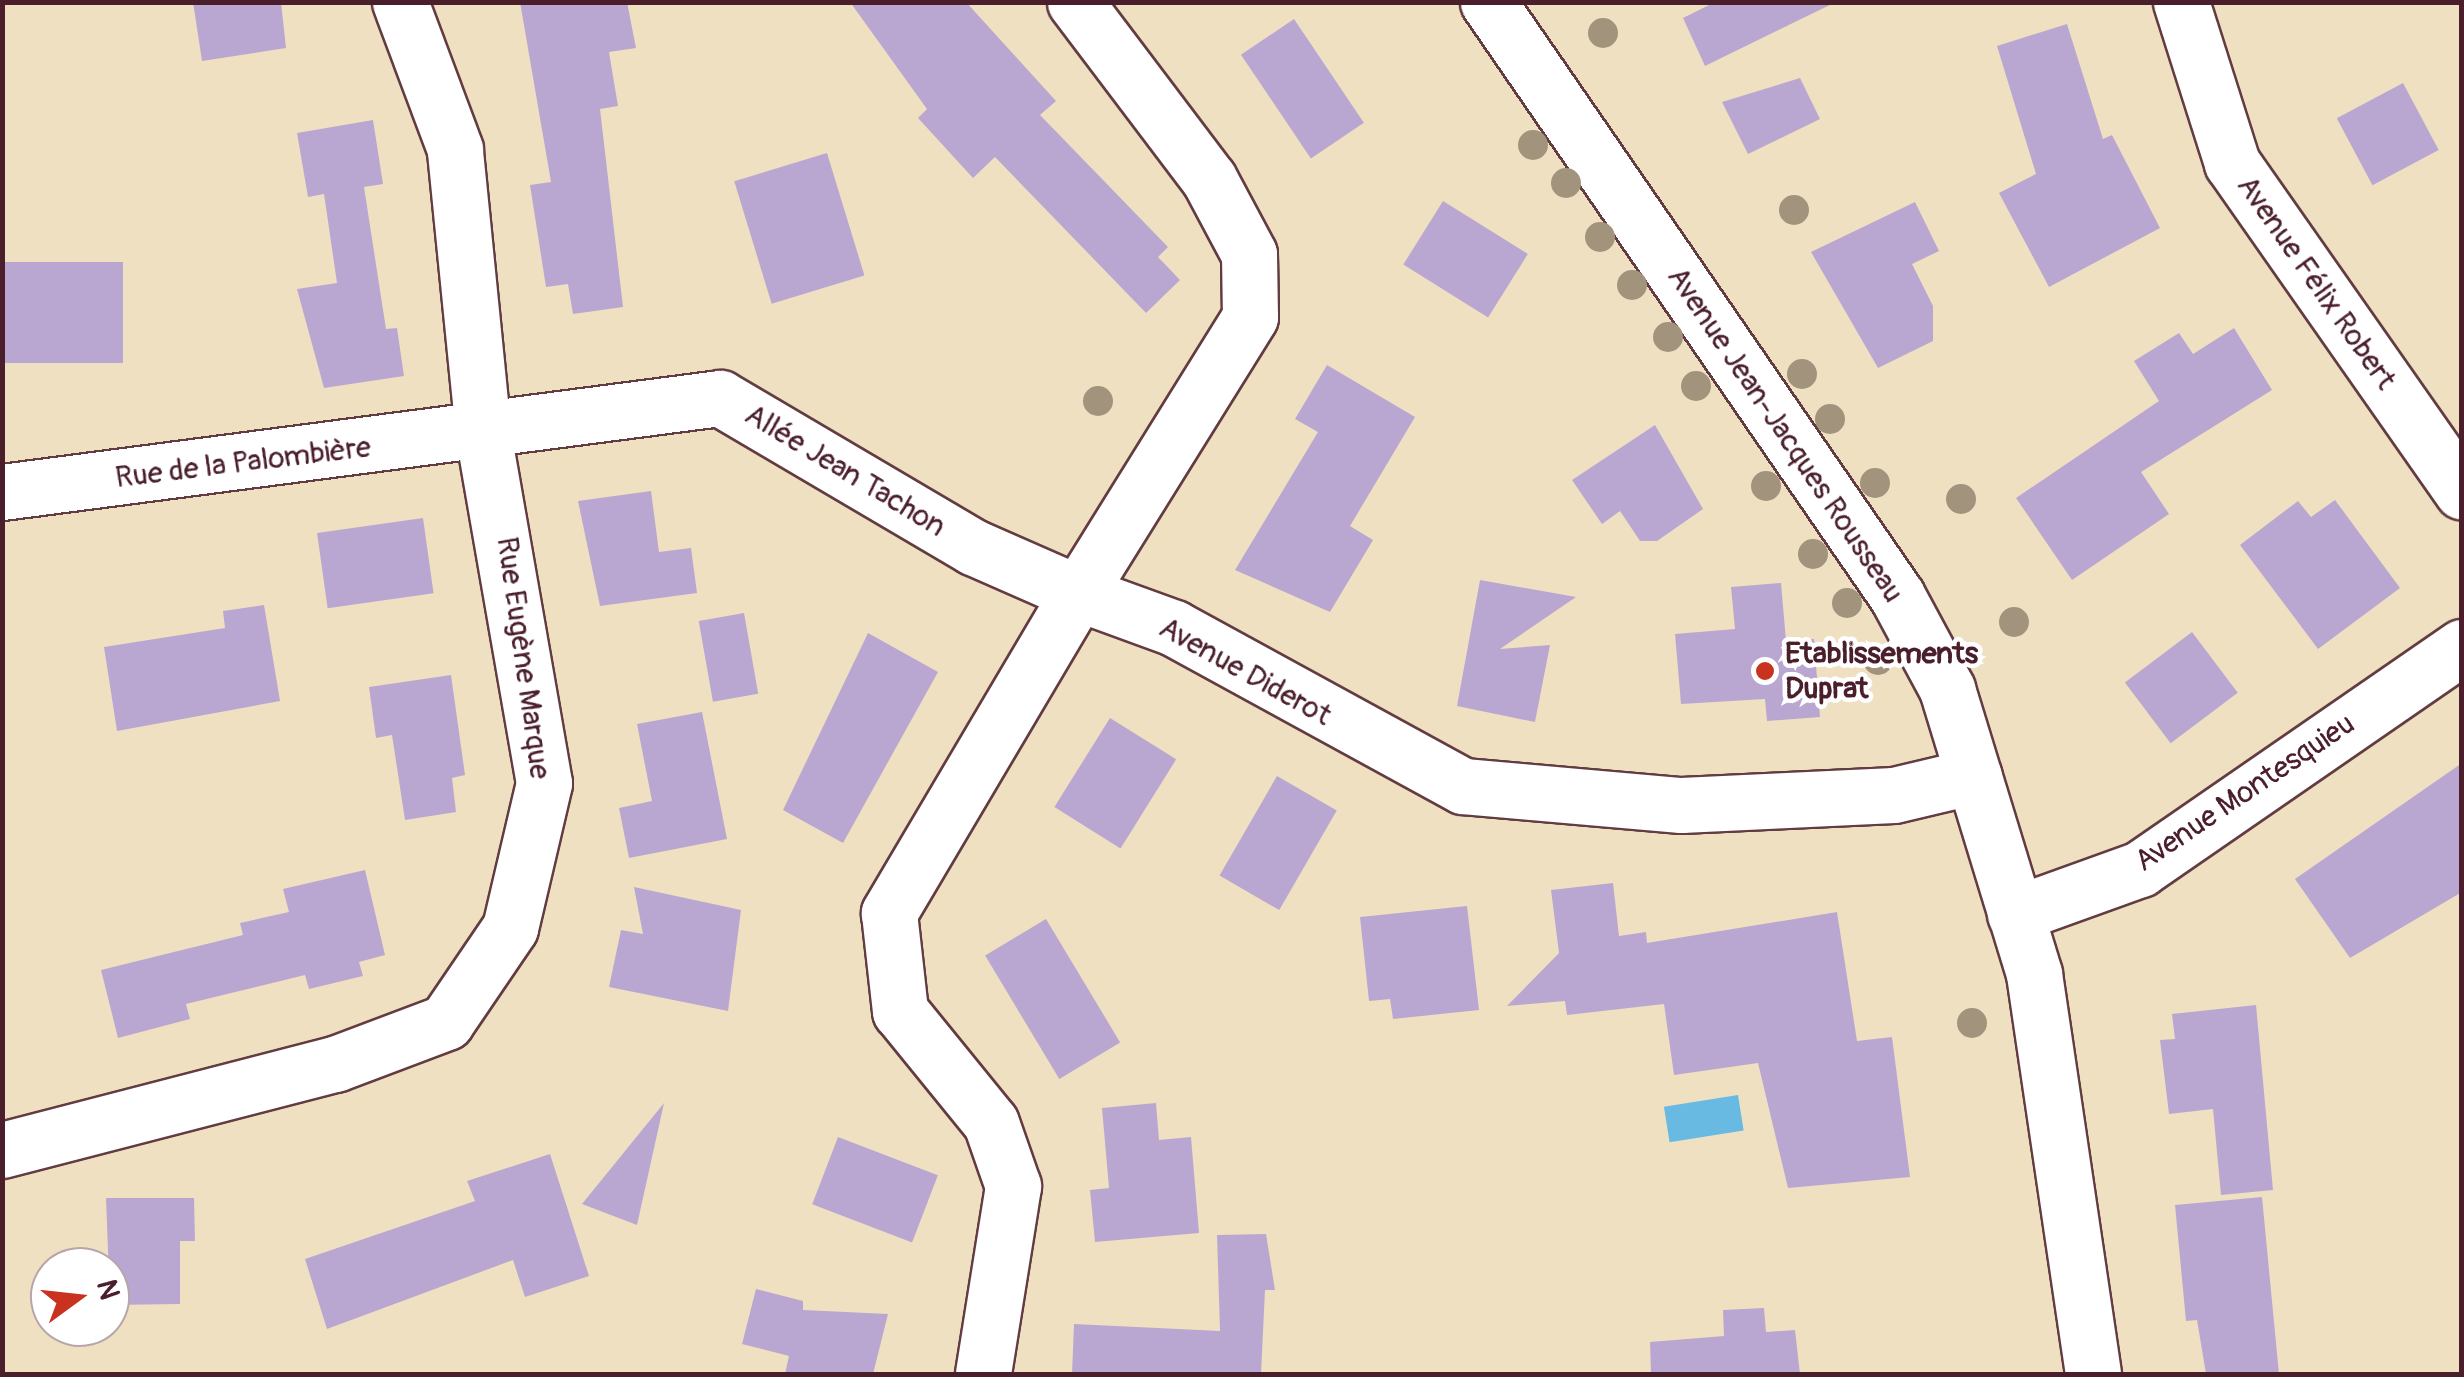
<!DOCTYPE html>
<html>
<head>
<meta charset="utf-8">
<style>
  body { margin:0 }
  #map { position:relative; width:2464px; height:1377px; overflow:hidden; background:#efe0c1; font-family:Pangolin,sans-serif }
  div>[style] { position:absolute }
  .water>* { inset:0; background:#68bae3; transform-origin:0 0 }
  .building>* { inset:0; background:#baa7d1; transform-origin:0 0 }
  .roads { filter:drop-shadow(2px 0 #633c42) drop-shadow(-2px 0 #633c42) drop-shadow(0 2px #633c42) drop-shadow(0 -2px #633c42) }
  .minor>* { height:55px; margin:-27.5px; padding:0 27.5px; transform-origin:27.5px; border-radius:27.5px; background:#fff }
  .trees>* { width:30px; height:30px; margin:-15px; border-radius:50%; background:#a2937d }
  .dots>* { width:28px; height:28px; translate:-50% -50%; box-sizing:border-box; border:5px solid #fff; border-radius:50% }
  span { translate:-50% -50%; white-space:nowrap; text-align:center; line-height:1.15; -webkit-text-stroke:9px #fff; paint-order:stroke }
  .street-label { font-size:30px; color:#4a1f2b }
  .poi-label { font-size:30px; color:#4a1f2b; font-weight:700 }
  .left { translate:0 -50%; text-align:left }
  .frame { position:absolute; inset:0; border:5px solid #4a1f2b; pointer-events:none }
  .north { position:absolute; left:30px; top:1247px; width:100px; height:100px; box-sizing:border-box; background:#fff; border:2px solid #b7a5aa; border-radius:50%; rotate:75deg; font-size:28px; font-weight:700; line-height:40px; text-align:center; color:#4a1f2b }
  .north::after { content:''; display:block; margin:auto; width:35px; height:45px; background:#c8321e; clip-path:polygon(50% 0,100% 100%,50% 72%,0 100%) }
</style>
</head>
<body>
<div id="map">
  <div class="water">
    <div style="left:1738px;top:1095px;width:36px;height:75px;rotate:81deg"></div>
  </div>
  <div class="building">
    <div style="clip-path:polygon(193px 2px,281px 2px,286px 48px,202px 61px)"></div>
    <div style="clip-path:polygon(520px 2px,627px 2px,636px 48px,609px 52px,618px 106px,600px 109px,623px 307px,573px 314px,568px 284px,546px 287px,530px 185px,551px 182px)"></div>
    <div style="clip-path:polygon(850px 2px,966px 2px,1056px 101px,1040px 115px,1168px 247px,1158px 257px,1180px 280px,1146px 313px,995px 157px,973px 178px,918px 118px,927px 109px)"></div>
    <div style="clip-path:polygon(1715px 2px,1836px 2px,1705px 66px,1683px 18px)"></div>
    <div style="left:1294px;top:19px;width:125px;height:64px;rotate:56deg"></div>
    <div style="clip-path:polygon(2067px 24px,2103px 139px,2112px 135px,2160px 228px,2049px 287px,1999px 193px,2036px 174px,1997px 46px)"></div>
    <div style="clip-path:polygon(1800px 78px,1820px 119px,1748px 154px,1722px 102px)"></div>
    <div style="left:2403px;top:83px;width:76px;height:75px;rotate:62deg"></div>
    <div style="clip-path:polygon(373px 120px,383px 184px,364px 187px,386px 329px,397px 328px,404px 376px,324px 388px,297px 289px,337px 283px,324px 194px,308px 197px,297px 133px)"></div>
    <div style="left:827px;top:153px;width:128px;height:97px;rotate:73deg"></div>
    <div style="left:1443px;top:201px;width:100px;height:75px;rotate:32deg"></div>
    <div style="clip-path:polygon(1915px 202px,1939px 251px,1912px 264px,1933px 306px,1933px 341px,1878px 368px,1811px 252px)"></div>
    <div style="left:123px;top:262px;width:101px;height:120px;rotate:90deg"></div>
    <div style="clip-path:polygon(2234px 328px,2272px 390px,2141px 472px,2169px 514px,2072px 580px,2016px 498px,2159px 401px,2134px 361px,2179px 333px,2193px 354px)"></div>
    <div style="clip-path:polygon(1327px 365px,1415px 417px,1350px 526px,1373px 540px,1330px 612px,1235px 570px,1318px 432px,1295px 419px)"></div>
    <div style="clip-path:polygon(1655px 425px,1703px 509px,1657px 541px,1640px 541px,1620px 511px,1602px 524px,1572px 480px)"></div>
    <div style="clip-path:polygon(651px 491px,659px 552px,691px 548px,697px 593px,600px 606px,578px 501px)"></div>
    <div style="clip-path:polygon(2335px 500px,2400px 588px,2318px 649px,2240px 545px,2298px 501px,2311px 517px)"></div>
    <div style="left:423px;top:518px;width:76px;height:107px;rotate:82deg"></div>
    <div style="clip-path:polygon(1480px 580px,1576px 597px,1500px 649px,1550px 645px,1535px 722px,1457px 706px)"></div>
    <div style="clip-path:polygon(1781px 583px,1786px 641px,1814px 639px,1820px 717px,1767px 721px,1765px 699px,1681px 704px,1675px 634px,1735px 629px,1731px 587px)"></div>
    <div style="clip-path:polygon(264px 605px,280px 701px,117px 731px,104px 647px,225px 628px,223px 611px)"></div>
    <div style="left:744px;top:613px;width:82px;height:46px;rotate:80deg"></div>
    <div style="left:2192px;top:632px;width:76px;height:84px;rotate:53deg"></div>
    <div style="clip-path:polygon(868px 633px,938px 672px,843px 843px,783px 810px)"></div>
    <div style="clip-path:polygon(451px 675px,465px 775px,452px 778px,456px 812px,405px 820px,392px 735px,376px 738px,369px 687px)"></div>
    <div style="clip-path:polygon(702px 712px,727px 839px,629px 858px,619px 808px,652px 801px,637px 724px)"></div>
    <div style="left:1110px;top:718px;width:78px;height:105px;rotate:32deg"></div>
    <div style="clip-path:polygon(2462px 763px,2462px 892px,2350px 958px,2295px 879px)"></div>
    <div style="left:1277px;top:776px;width:69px;height:115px;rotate:30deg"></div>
    <div style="clip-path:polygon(365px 870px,385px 955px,359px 962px,363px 976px,309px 989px,305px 975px,186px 1004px,190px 1019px,118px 1038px,101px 970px,243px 935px,240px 923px,289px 912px,283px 889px)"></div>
    <div style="clip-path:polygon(1613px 883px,1619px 936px,1646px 932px,1647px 943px,1837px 912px,1857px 1041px,1892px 1037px,1910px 1177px,1788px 1188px,1758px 1063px,1674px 1075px,1664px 1004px,1567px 1015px,1565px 1001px,1507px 1006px,1559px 953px,1551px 890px)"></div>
    <div style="clip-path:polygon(634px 887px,741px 910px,728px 1011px,609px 987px,621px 930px,643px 934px)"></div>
    <div style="clip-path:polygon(1467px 906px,1479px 1010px,1393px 1019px,1390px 999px,1369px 1001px,1360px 917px)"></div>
    <div style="left:1046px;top:919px;width:144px;height:71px;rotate:59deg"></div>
    <div style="clip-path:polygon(2256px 1005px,2273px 1190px,2221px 1195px,2213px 1109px,2169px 1114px,2160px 1040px,2175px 1039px,2172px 1014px)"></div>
    <div style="clip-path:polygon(664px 1103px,637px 1225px,582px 1204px)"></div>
    <div style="clip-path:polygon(1156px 1103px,1159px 1140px,1191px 1137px,1199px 1233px,1095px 1242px,1090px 1190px,1109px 1188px,1102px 1108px)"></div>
    <div style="left:838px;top:1137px;width:107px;height:72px;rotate:21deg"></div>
    <div style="clip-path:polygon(550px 1154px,589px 1276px,525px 1297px,513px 1260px,327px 1329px,305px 1259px,475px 1201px,467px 1181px)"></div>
    <div style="clip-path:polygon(2262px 1197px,2279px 1374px,2206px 1374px,2197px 1320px,2186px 1321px,2175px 1205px)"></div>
    <div style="clip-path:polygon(106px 1198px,194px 1198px,195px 1241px,180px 1241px,180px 1304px,110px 1305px)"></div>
    <div style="clip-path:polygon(1266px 1234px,1275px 1290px,1265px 1290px,1261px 1374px,1072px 1374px,1074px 1324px,1220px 1331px,1217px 1235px)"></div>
    <div style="clip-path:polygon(756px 1289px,803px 1301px,803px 1310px,888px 1314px,873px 1374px,785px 1374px,789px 1356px,742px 1344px)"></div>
    <div style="clip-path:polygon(1764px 1308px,1766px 1332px,1795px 1330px,1800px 1374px,1651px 1374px,1650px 1342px,1724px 1336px,1723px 1310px)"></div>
  </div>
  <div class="roads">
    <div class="minor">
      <div style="left:1075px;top:2px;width:222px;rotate:52.9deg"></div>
      <div style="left:1209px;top:179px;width:85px;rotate:61.9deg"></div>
      <div style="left:1249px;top:254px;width:63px;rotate:89.1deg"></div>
      <div style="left:1250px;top:317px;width:325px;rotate:121.9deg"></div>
      <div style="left:1078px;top:593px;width:102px;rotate:20deg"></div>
      <div style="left:1174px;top:628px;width:329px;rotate:28.7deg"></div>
      <div style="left:1463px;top:786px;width:219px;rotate:5deg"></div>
      <div style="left:1681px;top:805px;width:213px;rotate:-2.7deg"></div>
      <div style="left:1894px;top:795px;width:82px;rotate:-13.4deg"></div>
      <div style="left:1488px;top:2px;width:721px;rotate:55.45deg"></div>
      <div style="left:1897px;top:596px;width:106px;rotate:61.7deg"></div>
      <div style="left:1947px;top:689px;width:298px;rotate:73deg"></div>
      <div style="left:2034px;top:974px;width:404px;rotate:81.6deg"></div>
      <div style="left:2181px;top:2px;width:169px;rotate:72.4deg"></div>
      <div style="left:2232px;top:163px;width:401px;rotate:55deg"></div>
      <div style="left:2px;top:492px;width:724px;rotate:-7.46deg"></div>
      <div style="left:720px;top:398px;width:294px;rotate:30.5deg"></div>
      <div style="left:973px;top:547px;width:115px;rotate:23.7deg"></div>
      <div style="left:1078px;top:593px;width:372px;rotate:120.6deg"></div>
      <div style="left:889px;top:913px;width:99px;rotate:83.6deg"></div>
      <div style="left:900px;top:1011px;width:144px;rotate:50.9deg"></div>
      <div style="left:991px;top:1123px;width:67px;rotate:70.8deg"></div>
      <div style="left:1013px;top:1186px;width:190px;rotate:99.1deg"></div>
      <div style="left:2015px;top:914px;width:133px;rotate:-19.8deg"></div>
      <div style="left:2140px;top:869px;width:391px;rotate:-34.6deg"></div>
      <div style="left:2px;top:1150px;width:344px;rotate:-14.5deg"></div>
      <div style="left:335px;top:1064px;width:119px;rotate:-20.7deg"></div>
      <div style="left:446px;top:1022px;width:114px;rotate:-55.8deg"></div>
      <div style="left:510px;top:928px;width:149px;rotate:-76.8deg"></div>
      <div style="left:544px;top:783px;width:356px;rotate:-99.9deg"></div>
      <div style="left:483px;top:432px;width:284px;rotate:-95.7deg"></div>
      <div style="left:455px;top:149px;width:157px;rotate:-110.5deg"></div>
    </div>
  </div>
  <div class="trees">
    <div style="left:1603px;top:33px"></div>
    <div style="left:1533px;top:145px"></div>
    <div style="left:1566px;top:183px"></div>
    <div style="left:1794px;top:210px"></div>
    <div style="left:1600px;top:237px"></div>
    <div style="left:1632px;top:285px"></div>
    <div style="left:1668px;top:337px"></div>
    <div style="left:1802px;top:374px"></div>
    <div style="left:1696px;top:386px"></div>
    <div style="left:1098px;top:401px"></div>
    <div style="left:1830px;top:419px"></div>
    <div style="left:1875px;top:483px"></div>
    <div style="left:1766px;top:486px"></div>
    <div style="left:1961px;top:499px"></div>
    <div style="left:1813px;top:554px"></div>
    <div style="left:1847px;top:603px"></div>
    <div style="left:2014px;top:622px"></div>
    <div style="left:1878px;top:660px"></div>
    <div style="left:1972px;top:1023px"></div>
  </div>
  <div class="dots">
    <div style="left:1765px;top:671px;background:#c8321e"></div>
  </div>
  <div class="street-label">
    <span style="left:2316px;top:283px;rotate:55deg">Avenue Félix Robert</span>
    <span style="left:1785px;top:435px;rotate:56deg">Avenue Jean-Jacques Rousseau</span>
    <span style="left:243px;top:463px;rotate:-7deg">Rue de la Palombière</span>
    <span style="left:845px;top:471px;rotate:31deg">Allée Jean Tachon</span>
    <span style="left:523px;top:658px;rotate:82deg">Rue Eugène Marque</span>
    <span style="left:1245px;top:672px;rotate:29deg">Avenue Diderot</span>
    <span style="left:2245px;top:793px;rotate:-34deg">Avenue Montesquieu</span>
  </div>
  <div class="poi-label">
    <span class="left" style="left:1785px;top:671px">Etablissements<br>Duprat</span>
  </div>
  <div class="frame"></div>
  <div class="north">N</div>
</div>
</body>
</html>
